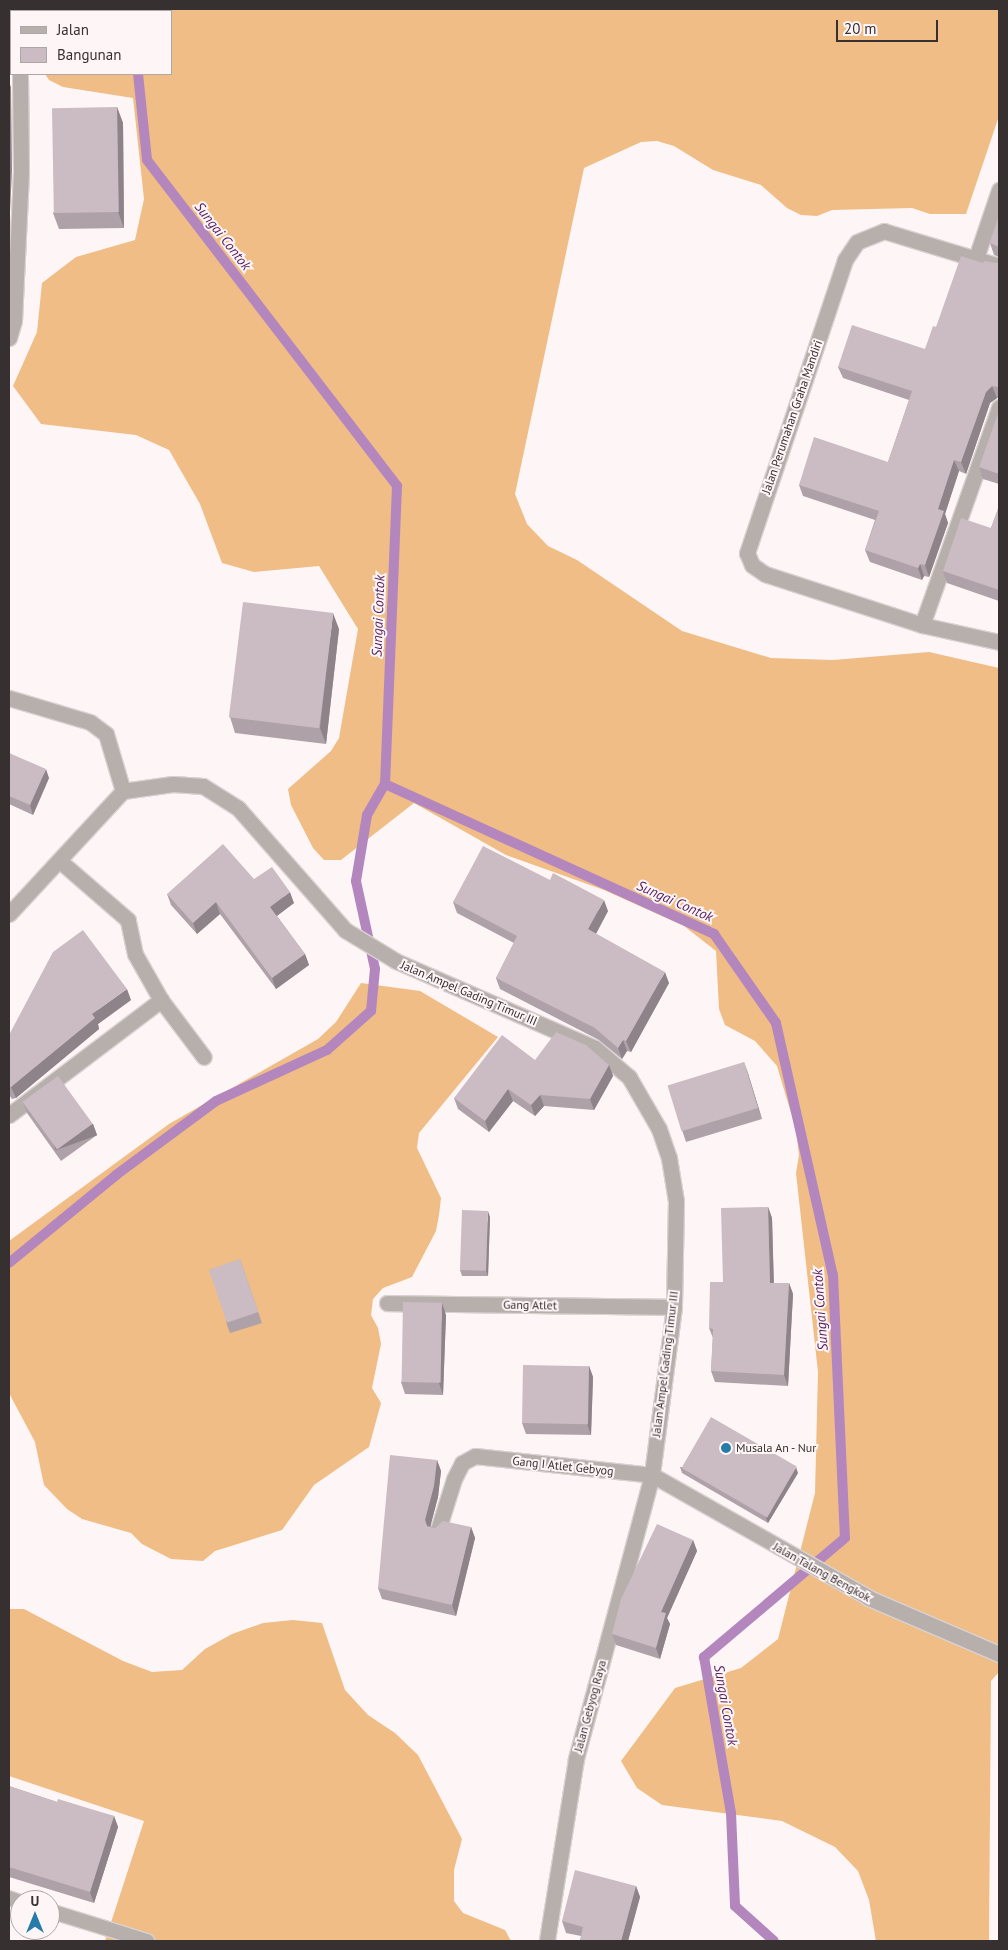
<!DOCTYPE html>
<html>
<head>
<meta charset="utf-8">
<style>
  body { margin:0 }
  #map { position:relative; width:1008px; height:1950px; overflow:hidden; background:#fef6f6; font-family:"PT Sans",sans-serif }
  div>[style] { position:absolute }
  .forest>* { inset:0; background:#efbd85 }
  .stream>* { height:10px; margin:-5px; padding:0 5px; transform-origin:5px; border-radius:5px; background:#b387bd }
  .roads { filter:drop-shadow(1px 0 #dad2d2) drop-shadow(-1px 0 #dad2d2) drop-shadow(0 1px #dad2d2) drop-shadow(0 -1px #dad2d2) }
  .lane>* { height:14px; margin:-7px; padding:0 7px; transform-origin:7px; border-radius:7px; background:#b6afac }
  .street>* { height:15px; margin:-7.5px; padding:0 7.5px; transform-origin:7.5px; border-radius:7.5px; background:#b6afac }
  .wall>* { inset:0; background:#afa1a8 }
  .shaded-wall>* { inset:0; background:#8e8388; transform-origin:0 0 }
  .building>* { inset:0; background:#cbbbc3; transform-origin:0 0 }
  .dots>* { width:14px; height:14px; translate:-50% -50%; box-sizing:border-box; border:2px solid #fef6f6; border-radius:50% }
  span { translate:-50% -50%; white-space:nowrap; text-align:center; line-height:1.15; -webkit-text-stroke:4px #fef6f6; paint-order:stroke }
  .street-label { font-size:12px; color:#373030 }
  .poi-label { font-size:12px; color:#373030 }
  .left { translate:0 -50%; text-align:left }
  .water-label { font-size:14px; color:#541d60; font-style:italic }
  .frame { position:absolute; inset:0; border:10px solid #373030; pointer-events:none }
  .legend { position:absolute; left:10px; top:10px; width:162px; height:65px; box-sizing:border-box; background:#fef6f6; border:1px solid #aea7a7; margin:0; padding:6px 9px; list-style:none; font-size:15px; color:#373030 }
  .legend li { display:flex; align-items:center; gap:10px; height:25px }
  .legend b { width:25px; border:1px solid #aea7a7 }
  .north { position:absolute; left:10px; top:1890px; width:50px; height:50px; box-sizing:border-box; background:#fef6f6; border:1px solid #aea7a7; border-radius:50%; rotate:0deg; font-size:14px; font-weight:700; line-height:20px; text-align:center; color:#373030 }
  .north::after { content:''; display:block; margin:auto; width:18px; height:22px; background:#277bab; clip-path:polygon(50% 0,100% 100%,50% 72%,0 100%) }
  .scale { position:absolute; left:836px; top:20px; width:102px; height:22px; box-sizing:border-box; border:2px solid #373030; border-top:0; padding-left:6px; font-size:15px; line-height:18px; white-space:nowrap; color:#373030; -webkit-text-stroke:4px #fef6f6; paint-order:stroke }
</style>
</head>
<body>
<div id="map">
  <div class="forest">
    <div style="clip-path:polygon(39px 9px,999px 9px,999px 116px,966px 214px,930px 214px,912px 208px,832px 210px,817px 216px,801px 215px,787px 208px,761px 185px,713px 170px,674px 146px,657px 141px,641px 142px,584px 168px,515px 494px,527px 524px,548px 546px,577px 560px,682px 631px,771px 658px,833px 660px,929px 652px,999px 668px,999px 1672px,991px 1681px,989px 1941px,876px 1941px,869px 1900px,858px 1871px,835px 1847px,782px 1821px,662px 1805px,637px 1788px,621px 1761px,675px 1688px,741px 1668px,778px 1639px,815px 1493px,818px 1372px,796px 1173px,799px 1155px,796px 1130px,777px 1066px,755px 1041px,725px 1025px,719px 1009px,716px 951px,684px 926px,604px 890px,506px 855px,414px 803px,341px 860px,324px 860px,313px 848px,291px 805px,288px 789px,331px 751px,339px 738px,358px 629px,319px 566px,254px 572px,222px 563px,200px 504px,169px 450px,136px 435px,41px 424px,13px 386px,37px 332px,42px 283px,76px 257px,135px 240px,144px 199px,133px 98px,63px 87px,49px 80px,45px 74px,171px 74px,171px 11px)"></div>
    <div style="clip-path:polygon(361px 983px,420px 991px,498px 1037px,419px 1133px,417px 1148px,441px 1198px,439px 1215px,436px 1231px,412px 1277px,383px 1288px,373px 1299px,371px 1315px,378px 1328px,381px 1344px,372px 1388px,381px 1403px,369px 1447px,314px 1485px,282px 1530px,215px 1551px,203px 1561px,171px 1559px,142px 1544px,131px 1533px,82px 1519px,67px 1509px,44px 1485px,35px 1442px,9px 1393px,9px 1241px,169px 1124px,318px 1039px,336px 1022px)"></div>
    <div style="clip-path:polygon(9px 1609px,24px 1609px,123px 1661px,152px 1672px,182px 1670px,205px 1649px,232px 1634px,263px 1623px,293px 1620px,322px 1623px,345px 1690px,368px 1715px,395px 1733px,418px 1755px,462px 1839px,454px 1870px,454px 1901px,463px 1913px,505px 1930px,511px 1941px,105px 1941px,144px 1821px,9px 1776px)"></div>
  </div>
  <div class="stream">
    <div style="left:131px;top:9px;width:2px;rotate:63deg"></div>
    <div style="left:138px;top:74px;width:86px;rotate:84deg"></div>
    <div style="left:147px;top:160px;width:411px;rotate:52.5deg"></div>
    <div style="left:397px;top:486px;width:298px;rotate:92.3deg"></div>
    <div style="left:385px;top:784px;width:362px;rotate:24.5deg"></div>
    <div style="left:714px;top:934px;width:108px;rotate:55.1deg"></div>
    <div style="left:776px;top:1023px;width:258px;rotate:77.3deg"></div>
    <div style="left:833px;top:1275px;width:263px;rotate:87.4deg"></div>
    <div style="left:845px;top:1538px;width:185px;rotate:139.8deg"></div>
    <div style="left:704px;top:1657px;width:158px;rotate:80.2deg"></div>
    <div style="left:731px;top:1813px;width:93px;rotate:87.5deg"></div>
    <div style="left:735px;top:1906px;width:52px;rotate:41.9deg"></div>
    <div style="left:9px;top:1263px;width:139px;rotate:-39.4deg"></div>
    <div style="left:116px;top:1175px;width:124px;rotate:-36.5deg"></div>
    <div style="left:216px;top:1101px;width:122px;rotate:-24.7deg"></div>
    <div style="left:327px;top:1050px;width:59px;rotate:-41.6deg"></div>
    <div style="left:371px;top:1011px;width:42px;rotate:-84.6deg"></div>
    <div style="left:375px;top:969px;width:90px;rotate:-102.2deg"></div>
    <div style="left:356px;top:881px;width:67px;rotate:-80.5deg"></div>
    <div style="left:367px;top:815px;width:36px;rotate:-60deg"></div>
  </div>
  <div class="roads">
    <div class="lane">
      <div style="left:9px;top:1898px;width:12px;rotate:20deg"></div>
      <div style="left:50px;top:1911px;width:102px;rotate:17.2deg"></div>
    </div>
    <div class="street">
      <div style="left:9px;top:10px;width:10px;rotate:6deg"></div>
      <div style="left:976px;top:258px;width:72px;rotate:-71.3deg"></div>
      <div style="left:999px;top:266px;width:120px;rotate:-163.1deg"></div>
      <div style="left:884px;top:231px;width:29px;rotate:158deg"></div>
      <div style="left:857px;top:242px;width:22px;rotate:124deg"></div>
      <div style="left:845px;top:260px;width:309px;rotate:108.5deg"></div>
      <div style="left:747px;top:553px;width:13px;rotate:67deg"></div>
      <div style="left:752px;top:565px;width:16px;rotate:35deg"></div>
      <div style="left:765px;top:574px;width:165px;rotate:18deg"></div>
      <div style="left:922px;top:625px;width:79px;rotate:12.4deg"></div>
      <div style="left:9px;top:338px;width:18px;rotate:-74deg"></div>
      <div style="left:14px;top:321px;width:150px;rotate:-87.3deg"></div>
      <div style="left:21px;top:171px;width:97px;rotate:-90.6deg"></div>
      <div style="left:922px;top:625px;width:231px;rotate:-70.5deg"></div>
      <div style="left:9px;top:698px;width:84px;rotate:16.5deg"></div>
      <div style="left:90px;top:722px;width:20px;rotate:37deg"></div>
      <div style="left:106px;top:734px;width:59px;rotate:73.4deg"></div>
      <div style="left:9px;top:914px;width:168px;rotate:-47.2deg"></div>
      <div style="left:123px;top:791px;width:50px;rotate:-8deg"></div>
      <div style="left:173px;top:784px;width:30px;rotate:4deg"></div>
      <div style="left:203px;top:786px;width:41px;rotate:32.2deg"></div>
      <div style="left:238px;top:808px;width:162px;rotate:48.7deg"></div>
      <div style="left:345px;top:930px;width:60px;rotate:31.3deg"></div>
      <div style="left:396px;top:961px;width:217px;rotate:23.6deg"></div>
      <div style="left:595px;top:1048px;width:45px;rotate:40.5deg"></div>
      <div style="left:629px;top:1077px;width:60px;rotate:60deg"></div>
      <div style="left:659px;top:1129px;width:31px;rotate:71deg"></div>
      <div style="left:669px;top:1158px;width:44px;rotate:80.8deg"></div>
      <div style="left:676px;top:1201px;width:106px;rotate:91.1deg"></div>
      <div style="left:674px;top:1307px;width:169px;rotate:97.5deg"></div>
      <div style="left:652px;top:1475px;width:294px;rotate:105deg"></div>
      <div style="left:576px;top:1759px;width:184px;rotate:99.1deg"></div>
      <div style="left:161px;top:1000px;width:71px;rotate:53deg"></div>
      <div style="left:9px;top:1115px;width:191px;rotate:-37.1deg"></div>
      <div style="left:161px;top:1000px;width:53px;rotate:-119.5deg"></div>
      <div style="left:135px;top:954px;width:35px;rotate:-102deg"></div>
      <div style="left:128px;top:920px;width:90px;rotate:-139.1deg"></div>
      <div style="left:387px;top:1303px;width:287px;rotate:0.8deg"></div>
      <div style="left:438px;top:1530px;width:53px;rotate:-72.6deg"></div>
      <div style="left:454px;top:1479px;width:18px;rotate:-63deg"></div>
      <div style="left:462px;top:1463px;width:15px;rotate:-28deg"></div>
      <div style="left:475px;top:1456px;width:178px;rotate:6.1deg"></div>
      <div style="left:652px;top:1475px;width:249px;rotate:29.5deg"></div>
      <div style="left:869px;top:1598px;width:142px;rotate:23.3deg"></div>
    </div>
  </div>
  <div class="wall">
    <div style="clip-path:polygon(117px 107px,123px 123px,124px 228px,59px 229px,53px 213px)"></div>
    <div style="clip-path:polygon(999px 216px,999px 257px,994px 255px,990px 243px)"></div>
    <div style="clip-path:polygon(999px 261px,999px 398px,997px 398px,990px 403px,966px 474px,959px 471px,945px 514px,948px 523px,929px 577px,924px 576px,922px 580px,870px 562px,865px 550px,875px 520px,803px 496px,799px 485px,888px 462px,909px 400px,843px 378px,838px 367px,925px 349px,936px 327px,983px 263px,997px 263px)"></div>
    <div style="clip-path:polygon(999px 410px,999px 484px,983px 479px,979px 467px)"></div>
    <div style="clip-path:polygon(999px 506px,999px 601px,947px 583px,943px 571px,991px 528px)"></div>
    <div style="clip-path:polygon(339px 629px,326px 744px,235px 733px,230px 717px)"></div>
    <div style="clip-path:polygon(9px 753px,49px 778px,33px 815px,9px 804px)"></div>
    <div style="clip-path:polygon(254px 879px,294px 903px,277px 916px,305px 954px,309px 965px,276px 989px,220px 914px,197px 934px,171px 905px,167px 894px)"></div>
    <div style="clip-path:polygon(453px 902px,608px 911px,596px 934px,669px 983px,631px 1052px,627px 1051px,622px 1059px,599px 1040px,500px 989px,496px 978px,514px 943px,457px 913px)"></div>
    <div style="clip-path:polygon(131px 1000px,98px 1024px,99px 1029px,16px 1098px,12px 1099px,9px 1095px,9px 1035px)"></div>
    <div style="clip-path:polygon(535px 1060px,609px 1065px,613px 1076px,594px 1110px,544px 1106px,535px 1116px,513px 1101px,489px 1132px,458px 1109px,454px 1098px)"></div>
    <div style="clip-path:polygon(744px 1062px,762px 1119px,686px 1142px,682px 1130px)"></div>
    <div style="clip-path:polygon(23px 1102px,93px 1124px,97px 1135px,61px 1161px,27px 1113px)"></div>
    <div style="clip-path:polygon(768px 1207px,772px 1218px,774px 1283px,789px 1283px,793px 1294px,788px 1386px,715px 1382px,711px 1371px,713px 1338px,709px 1328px,723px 1282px)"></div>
    <div style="clip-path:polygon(490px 1217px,488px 1276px,462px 1276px,460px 1270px)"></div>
    <div style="clip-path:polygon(240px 1259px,262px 1323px,230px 1333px,226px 1322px)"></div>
    <div style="clip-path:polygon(446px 1315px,443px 1395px,405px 1394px,401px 1382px)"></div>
    <div style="clip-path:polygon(589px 1366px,593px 1377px,591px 1435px,526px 1434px,522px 1423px)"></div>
    <div style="clip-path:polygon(437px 1460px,441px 1471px,438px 1497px,430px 1526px,435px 1528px,471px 1527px,475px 1538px,456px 1616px,382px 1599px,378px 1588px)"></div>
    <div style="clip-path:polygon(680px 1467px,798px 1473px,768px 1523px,682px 1473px)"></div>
    <div style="clip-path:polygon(693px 1540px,697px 1551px,667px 1618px,670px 1624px,660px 1659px,616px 1645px,612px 1634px)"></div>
    <div style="clip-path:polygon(9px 1786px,57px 1802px,114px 1816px,118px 1827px,94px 1903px,9px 1877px)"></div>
    <div style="clip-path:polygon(636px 1886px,640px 1897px,628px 1941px,580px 1941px,581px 1936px,566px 1933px,562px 1921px)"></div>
  </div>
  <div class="shaded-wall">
    <div style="clip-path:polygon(9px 82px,11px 87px,12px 171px,9px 232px)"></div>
    <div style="clip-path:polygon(117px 107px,123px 123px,124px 228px,118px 212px)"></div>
    <div style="clip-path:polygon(992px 386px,997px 398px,990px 403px,966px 474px,961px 462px,986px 392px)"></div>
    <div style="clip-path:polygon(954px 460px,959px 471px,945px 514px,948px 523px,929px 577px,925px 565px,938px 509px)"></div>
    <div style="clip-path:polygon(920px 564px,924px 576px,922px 580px,918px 568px)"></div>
    <div style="clip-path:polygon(333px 613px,339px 629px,326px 744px,320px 728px)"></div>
    <div style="clip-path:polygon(46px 769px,49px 778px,33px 815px,30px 805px)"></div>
    <div style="clip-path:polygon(290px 892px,294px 903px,274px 918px,270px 907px)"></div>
    <div style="clip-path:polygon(604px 900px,608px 911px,592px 941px,588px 929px)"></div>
    <div style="clip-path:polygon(216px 902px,220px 914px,197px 934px,193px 923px)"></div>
    <div style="clip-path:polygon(305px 954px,309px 965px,276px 989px,272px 978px)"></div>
    <div style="clip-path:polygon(665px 972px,669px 983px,631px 1052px,626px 1041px)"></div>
    <div style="clip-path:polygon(127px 989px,131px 1000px,98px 1024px,99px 1029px,16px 1098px,11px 1087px,92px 1014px)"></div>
    <div style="clip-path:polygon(623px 1040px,627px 1051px,622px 1059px,618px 1048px)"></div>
    <div style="clip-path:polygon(744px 1062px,748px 1073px,762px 1119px,758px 1108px)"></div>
    <div style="clip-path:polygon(609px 1065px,613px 1076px,594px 1110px,590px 1099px)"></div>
    <div style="clip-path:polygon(508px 1089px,513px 1101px,489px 1132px,485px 1121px)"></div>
    <div style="clip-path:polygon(540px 1095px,544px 1106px,535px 1116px,531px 1105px)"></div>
    <div style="left:93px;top:1124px;width:12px;height:44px;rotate:70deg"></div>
    <div style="clip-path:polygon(768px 1207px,772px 1218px,774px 1294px,770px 1283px)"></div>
    <div style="clip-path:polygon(488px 1211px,490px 1217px,488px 1276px,486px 1271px)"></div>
    <div style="clip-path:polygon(789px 1283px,793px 1294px,788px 1386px,784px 1375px)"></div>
    <div style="clip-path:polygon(442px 1303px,446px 1315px,443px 1395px,439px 1383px)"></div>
    <div style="clip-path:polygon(589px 1366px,593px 1377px,591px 1435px,587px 1424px)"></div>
    <div style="clip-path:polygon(437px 1460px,441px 1471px,438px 1497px,429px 1532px,425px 1520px)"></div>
    <div style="clip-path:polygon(796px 1467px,798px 1473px,768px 1523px,766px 1518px)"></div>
    <div style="clip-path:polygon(471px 1527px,475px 1538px,456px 1616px,452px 1605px)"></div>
    <div style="clip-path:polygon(693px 1540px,697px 1551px,667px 1618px,670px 1624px,660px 1659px,656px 1648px,661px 1612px)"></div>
    <div style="clip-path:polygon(114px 1816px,118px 1827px,94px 1903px,90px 1892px)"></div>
    <div style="clip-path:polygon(636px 1886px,640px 1897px,628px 1941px,621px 1941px)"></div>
  </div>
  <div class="building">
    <div style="left:117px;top:107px;width:105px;height:65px;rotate:89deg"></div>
    <div style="clip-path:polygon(999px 216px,999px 247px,990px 243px)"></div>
    <div style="clip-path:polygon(961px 256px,983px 263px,984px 261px,997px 263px,999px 261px,999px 389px,998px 387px,992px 386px,986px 392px,961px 462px,954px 460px,938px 509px,944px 511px,925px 565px,920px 564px,918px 568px,865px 550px,879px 511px,799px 485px,814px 437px,888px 462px,912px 391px,838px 367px,852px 325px,925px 349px,933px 326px,936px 327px)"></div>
    <div style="clip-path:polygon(999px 410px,999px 474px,979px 467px)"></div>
    <div style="clip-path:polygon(999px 506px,999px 590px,943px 571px,961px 518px,991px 528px)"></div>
    <div style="left:243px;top:602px;width:91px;height:116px;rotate:7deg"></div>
    <div style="clip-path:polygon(9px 753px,46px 769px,30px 805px,9px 796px)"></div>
    <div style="clip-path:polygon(223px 844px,254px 879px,272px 867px,290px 892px,270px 907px,305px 954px,272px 978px,216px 902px,193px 923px,167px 894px)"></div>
    <div style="clip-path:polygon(483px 846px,550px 880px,553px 873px,604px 900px,588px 929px,665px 972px,626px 1041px,623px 1040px,618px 1048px,595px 1028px,496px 978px,517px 936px,453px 902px)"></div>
    <div style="clip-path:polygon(83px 930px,127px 989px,92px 1014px,95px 1018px,11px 1087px,9px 1088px,9px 1035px,53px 952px)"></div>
    <div style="clip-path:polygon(556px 1032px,586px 1045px,609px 1065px,590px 1099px,540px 1095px,531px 1105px,508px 1089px,485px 1121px,454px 1098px,502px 1035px,535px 1060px)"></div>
    <div style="left:744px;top:1062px;width:48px;height:80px;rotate:73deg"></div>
    <div style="left:58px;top:1076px;width:59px;height:44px;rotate:54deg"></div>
    <div style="clip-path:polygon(768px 1207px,770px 1283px,789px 1283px,784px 1375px,711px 1371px,713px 1329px,709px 1328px,710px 1282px,723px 1282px,721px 1208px)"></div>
    <div style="left:462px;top:1210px;width:26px;height:60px;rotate:2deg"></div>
    <div style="left:240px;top:1259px;width:56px;height:33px;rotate:71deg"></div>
    <div style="left:403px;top:1302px;width:39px;height:80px;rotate:1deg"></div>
    <div style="left:523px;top:1365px;width:66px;height:58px;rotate:1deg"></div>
    <div style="left:711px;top:1417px;width:99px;height:59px;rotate:30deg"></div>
    <div style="clip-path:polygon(390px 1455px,437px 1460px,434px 1486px,425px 1520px,427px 1526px,435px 1528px,443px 1521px,471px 1527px,452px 1605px,378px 1588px)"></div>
    <div style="clip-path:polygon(657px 1524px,693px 1540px,661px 1612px,666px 1613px,656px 1648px,612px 1634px,621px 1599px)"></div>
    <div style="clip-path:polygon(9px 1786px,57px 1802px,58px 1799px,114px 1816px,90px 1892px,9px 1867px)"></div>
    <div style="clip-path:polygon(575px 1870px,636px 1886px,621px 1941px,580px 1941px,583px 1927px,562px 1921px)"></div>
  </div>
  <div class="dots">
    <div style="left:726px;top:1448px;background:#277bab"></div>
  </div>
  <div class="street-label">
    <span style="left:792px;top:417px;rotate:-71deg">Jalan Perumahan Graha Mandiri</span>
    <span style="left:469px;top:993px;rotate:23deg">Jalan Ampel Gading Timur III</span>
    <span style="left:530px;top:1305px;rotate:1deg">Gang Atlet</span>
    <span style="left:665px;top:1364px;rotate:-83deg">Jalan Ampel Gading Timur III</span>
    <span style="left:563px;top:1466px;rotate:6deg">Gang I Atlet Gebyog</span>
    <span style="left:822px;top:1572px;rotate:29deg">Jalan Talang Bengkok</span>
    <span style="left:590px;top:1706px;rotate:-75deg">Jalan Gebyog Raya</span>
  </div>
  <div class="poi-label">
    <span class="left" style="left:736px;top:1448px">Musala An - Nur</span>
  </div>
  <div class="water-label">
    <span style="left:223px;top:236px;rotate:52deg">Sungai Contok</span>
    <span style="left:378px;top:616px;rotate:-88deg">Sungai Contok</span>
    <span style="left:675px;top:901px;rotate:24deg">Sungai Contok</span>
    <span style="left:820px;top:1310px;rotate:-94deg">Sungai Contok</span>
    <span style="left:726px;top:1705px;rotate:80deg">Sungai Contok</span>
  </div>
  <div class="frame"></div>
  <ul class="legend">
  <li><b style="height:6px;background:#b6afac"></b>Jalan</li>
  <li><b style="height:14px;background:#cbbbc3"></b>Bangunan</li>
  </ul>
  <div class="north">U</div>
  <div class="scale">20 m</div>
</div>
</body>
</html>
